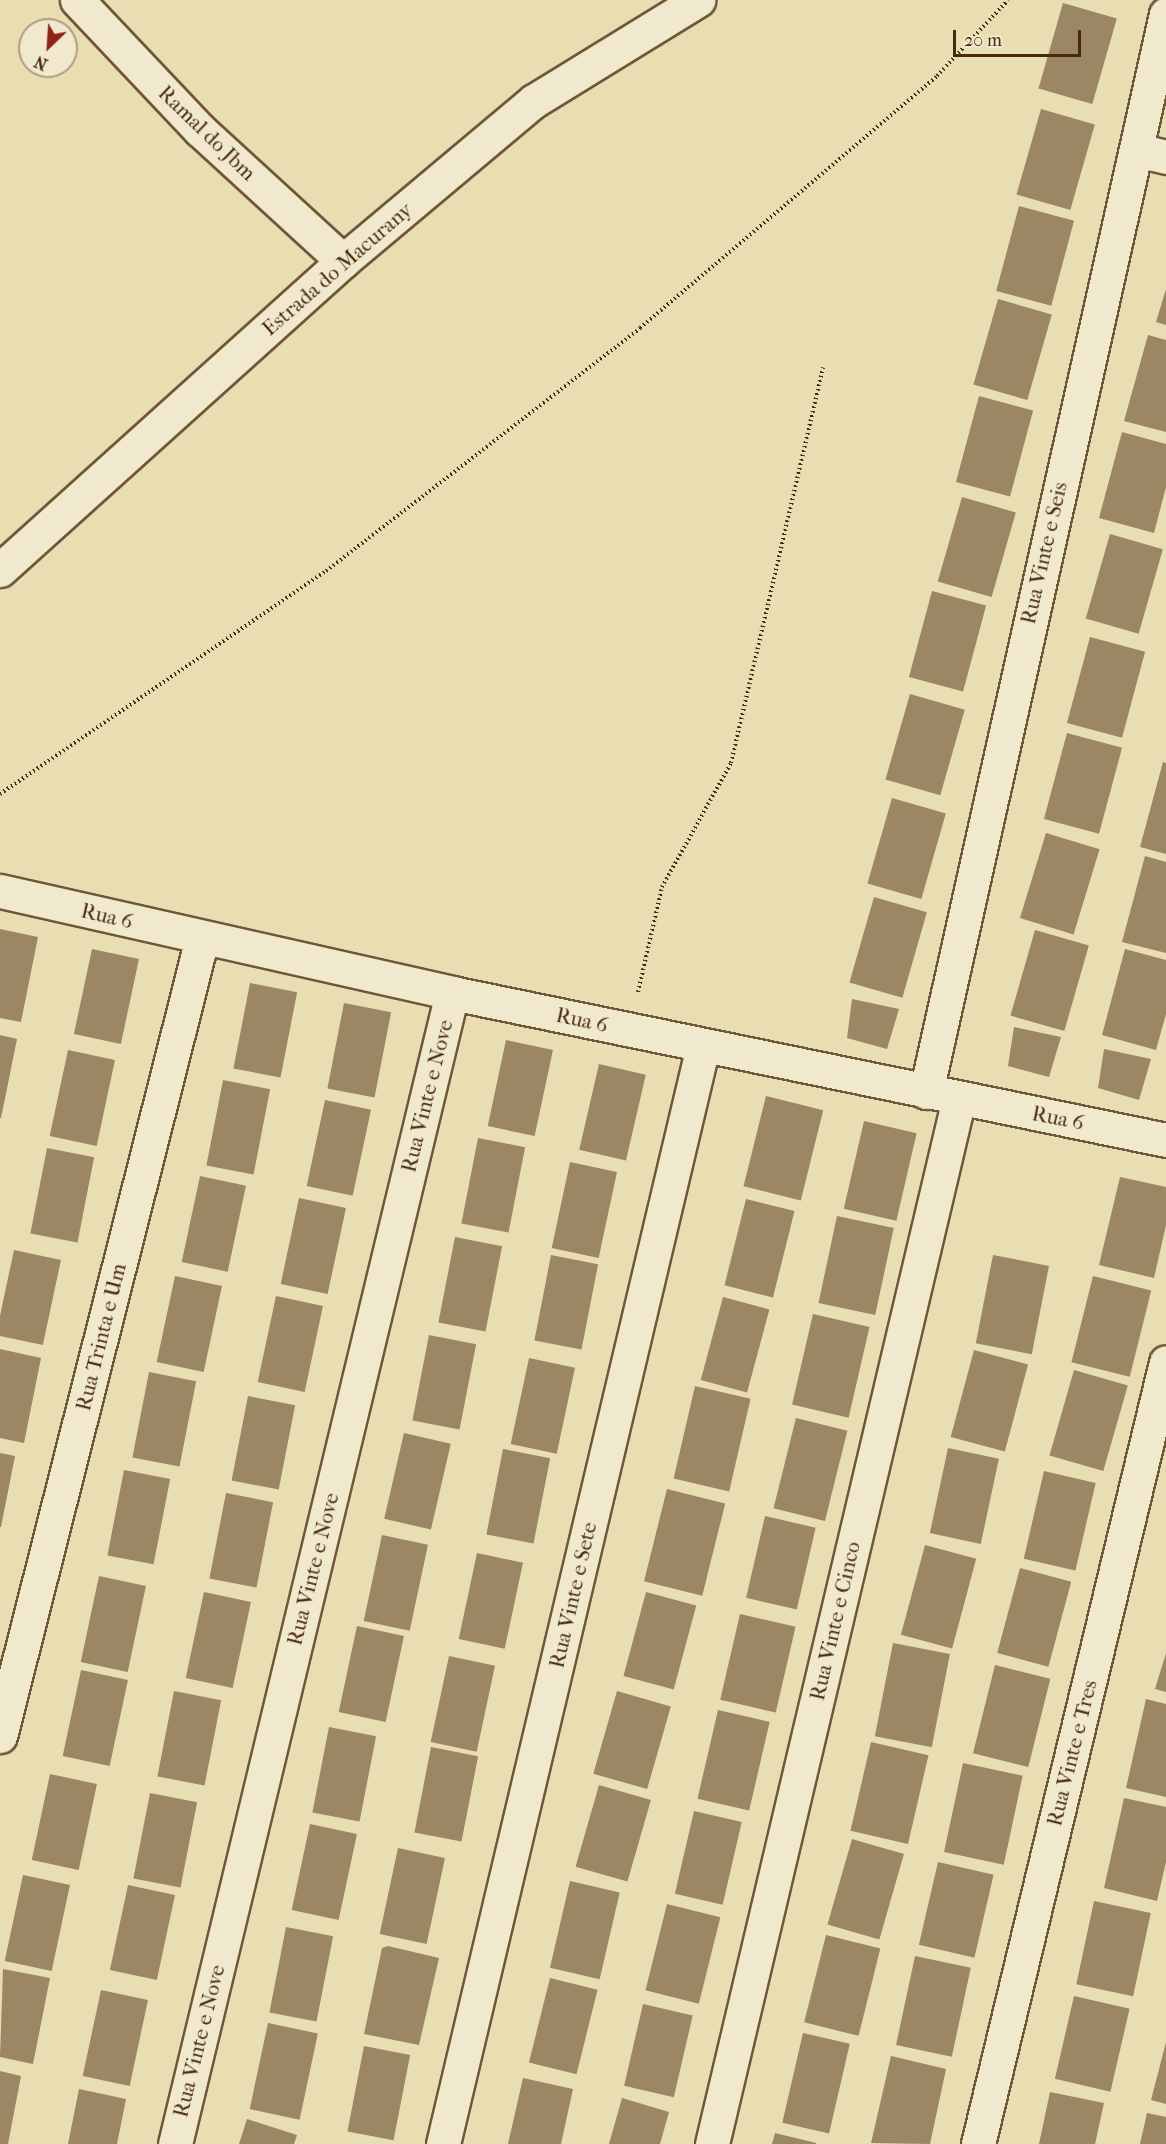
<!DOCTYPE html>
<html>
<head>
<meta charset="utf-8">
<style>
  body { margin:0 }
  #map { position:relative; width:1166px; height:2144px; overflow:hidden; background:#e9ddb2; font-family:"IM FELL French Canon",serif }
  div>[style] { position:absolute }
  .building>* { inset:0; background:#9b8764; transform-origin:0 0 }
  .path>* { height:4px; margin-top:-2px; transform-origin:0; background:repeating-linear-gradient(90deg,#472a10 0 1.5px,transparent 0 4.5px) }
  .roads { filter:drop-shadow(2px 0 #705738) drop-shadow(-2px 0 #705738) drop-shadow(0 2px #705738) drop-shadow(0 -2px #705738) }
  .minor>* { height:33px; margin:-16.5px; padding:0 16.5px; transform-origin:16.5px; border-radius:16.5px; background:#f1e9cd }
  .tertiary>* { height:33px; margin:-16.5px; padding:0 16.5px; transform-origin:16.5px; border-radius:16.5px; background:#f1e9cd }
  span { translate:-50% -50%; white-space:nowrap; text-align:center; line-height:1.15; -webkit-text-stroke:4.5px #f1e9cd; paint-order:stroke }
  .street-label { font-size:21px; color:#472a10 }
  .north { position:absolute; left:18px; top:18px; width:60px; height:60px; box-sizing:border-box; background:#f1e9cd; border:2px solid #ad9d81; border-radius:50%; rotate:205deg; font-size:16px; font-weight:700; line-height:24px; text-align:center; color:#472a10 }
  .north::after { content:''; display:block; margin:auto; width:21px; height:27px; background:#8f2418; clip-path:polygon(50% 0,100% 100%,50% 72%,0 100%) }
  .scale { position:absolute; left:953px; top:30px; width:128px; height:27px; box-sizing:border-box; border:3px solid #472a10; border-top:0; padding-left:8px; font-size:18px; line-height:21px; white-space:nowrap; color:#472a10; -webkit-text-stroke:4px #f1e9cd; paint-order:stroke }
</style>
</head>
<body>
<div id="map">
  <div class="building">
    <div style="left:1063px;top:3px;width:56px;height:89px;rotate:16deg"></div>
    <div style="left:1041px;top:109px;width:56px;height:89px;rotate:16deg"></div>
    <div style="left:1019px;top:206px;width:57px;height:88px;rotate:15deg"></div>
    <div style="clip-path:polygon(1166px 289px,1166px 325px,1156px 322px)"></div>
    <div style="left:998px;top:299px;width:56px;height:89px;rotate:16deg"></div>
    <div style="clip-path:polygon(1148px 335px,1166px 340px,1166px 432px,1124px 421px)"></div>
    <div style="left:979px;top:396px;width:56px;height:89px;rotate:15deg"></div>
    <div style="clip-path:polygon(1122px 432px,1166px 444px,1166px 487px,1154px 533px,1099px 518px)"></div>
    <div style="left:962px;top:497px;width:56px;height:88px;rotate:16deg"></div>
    <div style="left:1110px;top:534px;width:55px;height:88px;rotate:16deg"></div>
    <div style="left:932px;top:591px;width:56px;height:89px;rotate:15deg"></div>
    <div style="left:1090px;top:637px;width:57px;height:89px;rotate:15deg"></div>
    <div style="left:910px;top:694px;width:57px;height:89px;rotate:16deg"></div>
    <div style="left:1067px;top:733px;width:57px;height:89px;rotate:15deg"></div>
    <div style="clip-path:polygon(1163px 762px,1166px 763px,1166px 854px,1140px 847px)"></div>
    <div style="left:892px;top:798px;width:56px;height:89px;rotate:16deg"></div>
    <div style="left:1046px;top:833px;width:56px;height:89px;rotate:17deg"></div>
    <div style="clip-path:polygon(1145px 856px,1166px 862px,1166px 953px,1122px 942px)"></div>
    <div style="left:874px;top:897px;width:55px;height:89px;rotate:16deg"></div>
    <div style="clip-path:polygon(0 929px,38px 937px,21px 1022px,0 1018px)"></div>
    <div style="left:1035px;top:930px;width:56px;height:89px;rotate:16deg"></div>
    <div style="left:92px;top:949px;width:48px;height:87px;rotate:12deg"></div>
    <div style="clip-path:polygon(1125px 949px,1166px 960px,1166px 1014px,1156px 1050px,1102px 1035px)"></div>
    <div style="left:250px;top:983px;width:48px;height:87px;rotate:11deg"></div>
    <div style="clip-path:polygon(852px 999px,899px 1009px,887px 1049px,847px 1038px)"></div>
    <div style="left:344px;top:1003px;width:48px;height:87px;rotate:11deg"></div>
    <div style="clip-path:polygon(1014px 1027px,1061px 1037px,1049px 1077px,1008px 1066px)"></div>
    <div style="clip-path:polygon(0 1035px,17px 1039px,1px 1118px,0 1118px)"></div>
    <div style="left:506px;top:1040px;width:48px;height:88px;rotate:12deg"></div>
    <div style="clip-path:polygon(1104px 1049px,1151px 1059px,1139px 1100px,1098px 1088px)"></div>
    <div style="left:68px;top:1050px;width:48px;height:88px;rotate:12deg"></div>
    <div style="left:599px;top:1064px;width:48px;height:88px;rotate:13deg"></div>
    <div style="left:223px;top:1080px;width:48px;height:87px;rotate:11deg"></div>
    <div style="left:766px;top:1096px;width:59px;height:93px;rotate:14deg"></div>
    <div style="left:325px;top:1100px;width:47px;height:88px;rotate:12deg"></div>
    <div style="left:864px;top:1121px;width:54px;height:90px;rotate:13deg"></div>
    <div style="left:478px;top:1138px;width:48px;height:87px;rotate:11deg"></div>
    <div style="left:47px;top:1148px;width:48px;height:87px;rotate:11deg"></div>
    <div style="left:570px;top:1162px;width:48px;height:88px;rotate:12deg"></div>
    <div style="left:200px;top:1176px;width:47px;height:88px;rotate:12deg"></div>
    <div style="clip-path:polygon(1120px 1177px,1166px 1187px,1166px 1225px,1154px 1278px,1099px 1265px)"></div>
    <div style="left:299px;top:1198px;width:48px;height:88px;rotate:12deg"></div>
    <div style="left:746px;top:1199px;width:50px;height:89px;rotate:14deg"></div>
    <div style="left:837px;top:1216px;width:58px;height:89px;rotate:12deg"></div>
    <div style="left:455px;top:1237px;width:48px;height:87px;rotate:11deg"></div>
    <div style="left:14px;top:1250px;width:48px;height:87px;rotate:12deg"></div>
    <div style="left:551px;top:1255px;width:48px;height:87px;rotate:11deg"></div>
    <div style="left:993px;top:1255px;width:57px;height:90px;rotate:11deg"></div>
    <div style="left:175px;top:1276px;width:48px;height:88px;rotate:12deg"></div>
    <div style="left:1093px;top:1276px;width:60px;height:89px;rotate:14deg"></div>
    <div style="left:276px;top:1296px;width:48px;height:88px;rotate:12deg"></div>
    <div style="left:723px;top:1297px;width:48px;height:86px;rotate:15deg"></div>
    <div style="left:813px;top:1314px;width:58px;height:93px;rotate:13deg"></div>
    <div style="left:429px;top:1335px;width:48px;height:87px;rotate:11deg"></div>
    <div style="clip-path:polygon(0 1349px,41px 1358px,24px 1443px,0 1438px)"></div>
    <div style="left:974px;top:1350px;width:56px;height:90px;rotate:15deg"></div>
    <div style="left:529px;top:1358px;width:47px;height:88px;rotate:12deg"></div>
    <div style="left:1074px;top:1370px;width:56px;height:89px;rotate:16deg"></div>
    <div style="left:149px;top:1372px;width:48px;height:87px;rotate:11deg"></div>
    <div style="left:695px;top:1386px;width:57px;height:95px;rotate:13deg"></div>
    <div style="left:248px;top:1396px;width:48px;height:86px;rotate:11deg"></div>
    <div style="left:796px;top:1418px;width:53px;height:93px;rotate:14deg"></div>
    <div style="left:404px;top:1433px;width:48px;height:88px;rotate:13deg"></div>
    <div style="left:948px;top:1448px;width:52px;height:87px;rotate:12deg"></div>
    <div style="left:503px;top:1449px;width:48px;height:87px;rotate:11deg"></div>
    <div style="clip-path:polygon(0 1453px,15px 1456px,1px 1527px,0 1527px)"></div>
    <div style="left:124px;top:1470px;width:47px;height:87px;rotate:11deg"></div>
    <div style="left:1044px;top:1471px;width:53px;height:90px;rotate:13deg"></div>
    <div style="left:667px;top:1489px;width:60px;height:95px;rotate:14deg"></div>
    <div style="left:226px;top:1493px;width:48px;height:87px;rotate:11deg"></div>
    <div style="left:765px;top:1516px;width:52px;height:84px;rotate:13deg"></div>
    <div style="left:382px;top:1535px;width:47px;height:88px;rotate:12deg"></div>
    <div style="left:925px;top:1545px;width:53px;height:93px;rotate:15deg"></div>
    <div style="left:477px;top:1553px;width:47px;height:88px;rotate:12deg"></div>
    <div style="left:1020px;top:1568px;width:53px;height:88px;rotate:15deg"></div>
    <div style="left:99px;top:1576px;width:48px;height:88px;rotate:12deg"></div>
    <div style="left:204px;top:1592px;width:48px;height:88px;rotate:12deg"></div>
    <div style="left:646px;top:1592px;width:52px;height:87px;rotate:15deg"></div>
    <div style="left:740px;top:1614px;width:57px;height:88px;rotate:13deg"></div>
    <div style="left:357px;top:1626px;width:48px;height:88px;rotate:12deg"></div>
    <div style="left:893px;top:1643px;width:58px;height:95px;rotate:11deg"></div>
    <div style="clip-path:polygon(1166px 1653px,1166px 1692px,1155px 1689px)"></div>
    <div style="left:449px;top:1656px;width:47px;height:88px;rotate:12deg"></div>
    <div style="left:995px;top:1665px;width:57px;height:91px;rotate:14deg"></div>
    <div style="left:81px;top:1670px;width:48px;height:88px;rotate:12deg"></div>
    <div style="left:174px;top:1691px;width:48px;height:87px;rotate:11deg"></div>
    <div style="left:617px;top:1691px;width:56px;height:86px;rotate:16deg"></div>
    <div style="clip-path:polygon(1146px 1699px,1166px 1704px,1166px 1797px,1126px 1788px)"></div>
    <div style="left:718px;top:1710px;width:53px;height:91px;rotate:13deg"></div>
    <div style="left:329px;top:1727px;width:48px;height:87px;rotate:11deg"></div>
    <div style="left:871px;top:1742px;width:59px;height:91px;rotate:13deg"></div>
    <div style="left:431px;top:1747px;width:48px;height:87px;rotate:11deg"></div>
    <div style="left:963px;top:1763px;width:61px;height:91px;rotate:12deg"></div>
    <div style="left:50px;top:1774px;width:48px;height:88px;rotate:12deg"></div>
    <div style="left:599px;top:1785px;width:54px;height:85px;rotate:16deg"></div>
    <div style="left:150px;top:1793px;width:48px;height:87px;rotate:11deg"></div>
    <div style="clip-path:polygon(1124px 1798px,1166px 1807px,1166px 1862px,1157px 1901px,1104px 1888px)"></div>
    <div style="left:694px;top:1811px;width:49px;height:85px;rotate:13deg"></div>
    <div style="left:310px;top:1824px;width:48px;height:88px;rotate:12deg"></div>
    <div style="left:852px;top:1839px;width:54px;height:89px;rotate:16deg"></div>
    <div style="left:398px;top:1848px;width:48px;height:88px;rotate:12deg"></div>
    <div style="left:938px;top:1862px;width:57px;height:85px;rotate:13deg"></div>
    <div style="left:23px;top:1875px;width:48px;height:88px;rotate:12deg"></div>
    <div style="left:570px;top:1881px;width:51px;height:89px;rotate:13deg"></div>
    <div style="left:128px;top:1885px;width:48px;height:87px;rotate:12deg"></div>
    <div style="left:1094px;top:1901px;width:58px;height:85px;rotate:12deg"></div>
    <div style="left:667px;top:1904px;width:55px;height:89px;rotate:14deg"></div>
    <div style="left:286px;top:1927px;width:48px;height:87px;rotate:11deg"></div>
    <div style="left:826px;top:1935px;width:56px;height:90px;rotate:14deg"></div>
    <div style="clip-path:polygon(388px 1946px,439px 1958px,419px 2045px,364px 2034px,382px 1948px)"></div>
    <div style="left:915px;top:1956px;width:57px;height:91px;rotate:12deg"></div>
    <div style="clip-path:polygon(3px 1969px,50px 1978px,33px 2064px,0 2057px)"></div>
    <div style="left:550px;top:1978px;width:49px;height:87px;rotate:14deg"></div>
    <div style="left:101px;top:1990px;width:48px;height:88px;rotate:12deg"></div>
    <div style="left:1074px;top:1996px;width:57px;height:85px;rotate:13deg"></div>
    <div style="left:643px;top:2004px;width:51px;height:84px;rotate:13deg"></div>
    <div style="left:268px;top:2023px;width:51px;height:88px;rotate:12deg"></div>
    <div style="left:803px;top:2033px;width:48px;height:92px;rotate:13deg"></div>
    <div style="clip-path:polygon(1166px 2042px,1166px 2104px,1151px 2100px)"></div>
    <div style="left:364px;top:2046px;width:47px;height:87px;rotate:11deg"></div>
    <div style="clip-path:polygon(891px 2056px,946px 2069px,930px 2144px,871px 2143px)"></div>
    <div style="clip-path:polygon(0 2071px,21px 2076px,8px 2144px,0 2144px)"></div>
    <div style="clip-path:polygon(523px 2078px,573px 2089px,561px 2144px,508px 2144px)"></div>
    <div style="clip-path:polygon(79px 2089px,126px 2099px,117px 2144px,68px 2144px)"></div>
    <div style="clip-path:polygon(1050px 2092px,1104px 2103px,1095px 2144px,1039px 2144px)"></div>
    <div style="clip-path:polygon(622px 2098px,669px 2112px,660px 2144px,609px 2144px)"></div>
    <div style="clip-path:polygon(1147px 2113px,1166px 2117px,1166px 2144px,1140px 2144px)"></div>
    <div style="clip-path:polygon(247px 2119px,297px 2135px,294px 2144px,239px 2144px)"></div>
    <div style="clip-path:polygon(775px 2133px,816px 2143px,816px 2144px,772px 2144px)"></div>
  </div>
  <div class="path">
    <div style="left:0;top:794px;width:395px;rotate:-34.4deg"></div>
    <div style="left:326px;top:571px;width:397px;rotate:-37.7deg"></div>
    <div style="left:640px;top:328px;width:390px;rotate:-40.3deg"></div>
    <div style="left:937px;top:76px;width:104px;rotate:-46.9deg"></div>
    <div style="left:638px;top:992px;width:108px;rotate:-77.1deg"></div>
    <div style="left:662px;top:887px;width:142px;rotate:-60.9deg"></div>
    <div style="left:731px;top:763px;width:406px;rotate:-76.9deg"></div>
  </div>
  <div class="roads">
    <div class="minor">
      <div style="left:77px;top:0;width:179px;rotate:46.6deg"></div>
      <div style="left:200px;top:130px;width:194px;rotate:42.5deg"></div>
      <div style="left:1136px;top:150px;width:31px;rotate:13deg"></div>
      <div style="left:0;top:891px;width:463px;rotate:12.7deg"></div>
      <div style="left:452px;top:993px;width:729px;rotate:11.63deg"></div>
      <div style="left:926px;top:1092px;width:1104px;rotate:-77.45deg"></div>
      <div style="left:0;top:1736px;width:823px;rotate:-75.79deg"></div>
      <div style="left:175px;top:2144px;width:1184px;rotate:-76.47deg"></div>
      <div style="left:443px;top:2144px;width:1128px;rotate:-76.68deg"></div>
      <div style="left:712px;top:2144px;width:1075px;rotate:-76.71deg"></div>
      <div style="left:978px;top:2144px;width:804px;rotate:-76.48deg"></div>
    </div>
    <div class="tertiary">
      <div style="left:0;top:570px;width:462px;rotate:-42deg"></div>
      <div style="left:343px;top:261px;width:249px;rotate:-40deg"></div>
      <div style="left:534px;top:101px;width:193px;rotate:-31.6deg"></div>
    </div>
  </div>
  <div class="street-label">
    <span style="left:207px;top:133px;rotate:44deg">Ramal do Jbm</span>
    <span style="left:337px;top:269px;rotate:-41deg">Estrada do Macurany</span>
    <span style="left:1044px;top:553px;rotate:-77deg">Rua Vinte e Seis</span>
    <span style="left:107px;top:916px;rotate:13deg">Rua 6</span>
    <span style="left:582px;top:1020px;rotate:12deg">Rua 6</span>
    <span style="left:427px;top:1096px;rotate:-76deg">Rua Vinte e Nove</span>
    <span style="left:1058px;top:1118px;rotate:11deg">Rua 6</span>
    <span style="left:101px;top:1337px;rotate:-76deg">Rua Trinta e Um</span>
    <span style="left:313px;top:1569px;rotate:-76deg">Rua Vinte e Nove</span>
    <span style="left:573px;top:1595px;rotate:-77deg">Rua Vinte e Sete</span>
    <span style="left:835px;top:1621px;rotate:-77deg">Rua Vinte e Cinco</span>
    <span style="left:1072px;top:1753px;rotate:-76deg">Rua Vinte e Tres</span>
    <span style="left:199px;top:2041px;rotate:-76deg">Rua Vinte e Nove</span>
  </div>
  <div class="north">N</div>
  <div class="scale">20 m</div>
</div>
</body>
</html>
